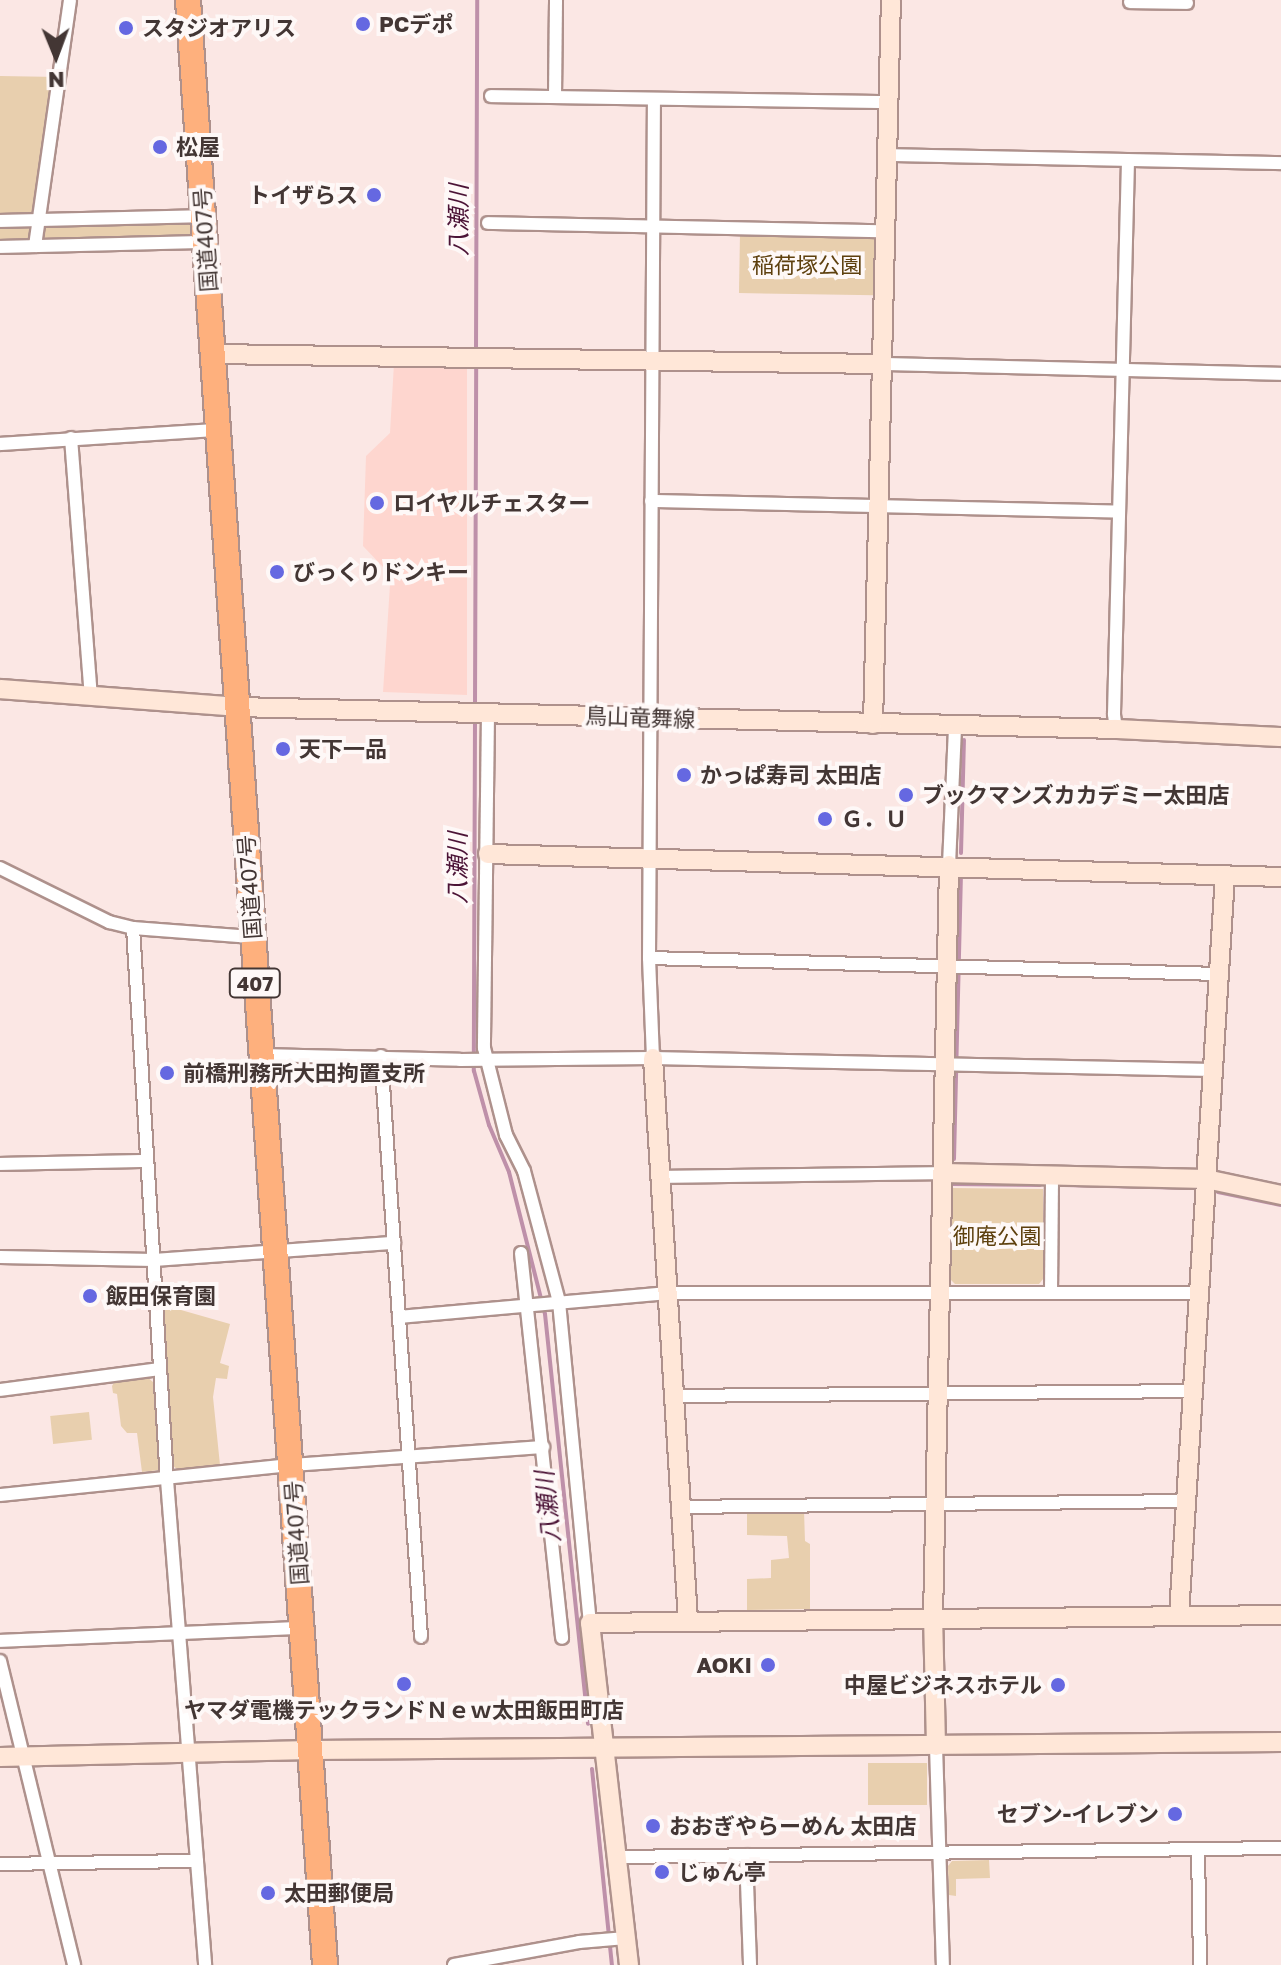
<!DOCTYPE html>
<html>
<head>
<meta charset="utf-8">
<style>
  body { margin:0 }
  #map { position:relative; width:1281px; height:1965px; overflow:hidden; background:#fbe7e4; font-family:"Golos Text","Noto Sans JP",sans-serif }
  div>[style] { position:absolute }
  .built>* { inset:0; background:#fed6cf }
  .green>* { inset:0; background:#e8cfae; transform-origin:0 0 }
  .stream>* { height:4px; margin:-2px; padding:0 2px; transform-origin:2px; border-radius:2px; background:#be90a9 }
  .roads { filter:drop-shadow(2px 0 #ae918c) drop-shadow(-2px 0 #ae918c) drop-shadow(0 2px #ae918c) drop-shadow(0 -2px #ae918c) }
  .street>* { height:12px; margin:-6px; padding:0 6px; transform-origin:6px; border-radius:6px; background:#fff }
  .secondary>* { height:18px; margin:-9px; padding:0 9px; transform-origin:9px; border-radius:9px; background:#ffe7d8 }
  .highway>* { height:24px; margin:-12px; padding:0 12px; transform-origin:12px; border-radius:12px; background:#feb07d }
  .dots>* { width:22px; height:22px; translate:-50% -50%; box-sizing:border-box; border:4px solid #fef8f7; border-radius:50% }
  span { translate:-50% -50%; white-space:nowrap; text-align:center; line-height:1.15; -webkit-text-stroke:8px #fef8f7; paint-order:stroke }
  .shield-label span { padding:2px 6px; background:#fef8f7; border:2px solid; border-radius:6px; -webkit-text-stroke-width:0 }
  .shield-label { font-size:20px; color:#433634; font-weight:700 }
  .poi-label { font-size:22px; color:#433634; font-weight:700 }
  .left { translate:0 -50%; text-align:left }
  .right { translate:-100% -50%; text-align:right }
  .street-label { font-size:22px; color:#433634 }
  .park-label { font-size:22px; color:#5e400e }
  .water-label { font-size:24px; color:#4b1336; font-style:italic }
  .north { position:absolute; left:16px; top:16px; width:80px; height:80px; -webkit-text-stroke:6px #fef8f7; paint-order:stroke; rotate:179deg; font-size:22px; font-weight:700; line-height:32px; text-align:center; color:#433634 }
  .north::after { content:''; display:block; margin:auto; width:28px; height:36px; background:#433634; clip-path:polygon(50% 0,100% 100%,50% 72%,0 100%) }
</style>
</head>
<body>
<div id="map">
  <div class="built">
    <div style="clip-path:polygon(394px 363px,467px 364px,467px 695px,383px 692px,390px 585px,383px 567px,363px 546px,366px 456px,390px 433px)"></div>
  </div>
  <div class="green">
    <div style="clip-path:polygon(0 76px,59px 77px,40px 220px,203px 216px,205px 242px,0 247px)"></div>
    <div style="left:740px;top:234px;width:136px;height:59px;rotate:1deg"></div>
    <div style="clip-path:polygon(951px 1188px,1043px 1189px,1043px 1279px,1039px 1284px,955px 1284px,951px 1280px)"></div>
    <div style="clip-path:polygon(163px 1308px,174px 1308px,230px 1324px,220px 1363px,229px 1366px,227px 1379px,216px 1378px,213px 1397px,220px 1465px,177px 1469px,172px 1465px)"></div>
    <div style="clip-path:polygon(147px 1377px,153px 1382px,160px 1466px,159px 1470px,142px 1472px,137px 1433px,127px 1433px,121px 1426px,117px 1394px,113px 1393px,112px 1386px,115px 1381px)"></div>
    <div style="left:89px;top:1412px;width:28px;height:39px;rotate:84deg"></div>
    <div style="clip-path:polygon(804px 1511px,805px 1541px,810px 1544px,810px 1609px,747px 1610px,747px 1579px,771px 1578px,771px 1560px,789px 1558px,787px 1536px,747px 1535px,747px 1512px)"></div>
    <div style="left:868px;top:1763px;width:59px;height:42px"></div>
    <div style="clip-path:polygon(989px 1860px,990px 1878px,956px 1879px,956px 1896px,949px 1895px,948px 1866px,952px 1861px)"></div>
  </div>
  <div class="stream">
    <div style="left:476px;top:351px;width:351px;rotate:-89.8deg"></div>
    <div style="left:475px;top:707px;width:343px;rotate:-89.8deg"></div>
    <div style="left:475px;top:720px;width:351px;rotate:90.2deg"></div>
    <div style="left:474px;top:1071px;width:56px;rotate:74.5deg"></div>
    <div style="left:489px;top:1125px;width:51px;rotate:66.9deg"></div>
    <div style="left:509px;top:1172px;width:146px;rotate:75.8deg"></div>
    <div style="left:545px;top:1314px;width:412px;rotate:84deg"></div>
    <div style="left:961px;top:853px;width:113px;rotate:-88.5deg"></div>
    <div style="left:954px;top:1159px;width:280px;rotate:-88.6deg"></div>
    <div style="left:952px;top:1184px;width:88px;rotate:0.7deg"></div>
    <div style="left:1064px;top:1185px;width:128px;rotate:1.3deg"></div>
    <div style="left:1218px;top:1192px;width:64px;rotate:11.7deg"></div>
    <div style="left:592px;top:1769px;width:197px;rotate:84.2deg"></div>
  </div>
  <div class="roads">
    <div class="street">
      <div style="left:1130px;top:2px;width:57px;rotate:1deg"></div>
      <div style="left:491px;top:96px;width:398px;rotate:0.9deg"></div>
      <div style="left:555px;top:97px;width:97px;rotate:-89.4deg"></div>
      <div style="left:888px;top:155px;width:393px;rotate:1.2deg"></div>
      <div style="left:0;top:221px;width:203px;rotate:-1.4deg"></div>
      <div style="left:488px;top:223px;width:398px;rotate:1.2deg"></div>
      <div style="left:35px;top:246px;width:248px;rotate:-81.9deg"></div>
      <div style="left:0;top:247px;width:205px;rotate:-1.4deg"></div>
      <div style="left:882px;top:364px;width:399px;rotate:1.4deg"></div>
      <div style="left:71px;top:438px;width:260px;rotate:85.6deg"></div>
      <div style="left:0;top:444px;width:217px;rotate:-3.7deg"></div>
      <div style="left:651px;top:501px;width:468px;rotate:1.3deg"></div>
      <div style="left:488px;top:713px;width:335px;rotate:90.7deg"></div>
      <div style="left:484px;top:1048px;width:90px;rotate:75.8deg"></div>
      <div style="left:506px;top:1135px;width:40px;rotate:63.4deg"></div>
      <div style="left:524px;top:1171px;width:136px;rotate:75deg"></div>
      <div style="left:559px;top:1302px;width:322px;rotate:84.5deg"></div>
      <div style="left:1116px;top:729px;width:15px;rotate:-98deg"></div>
      <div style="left:1114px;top:714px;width:554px;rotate:-88.55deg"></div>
      <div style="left:949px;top:865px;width:139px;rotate:-87.5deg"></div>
      <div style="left:0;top:868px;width:122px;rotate:26.4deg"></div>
      <div style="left:109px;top:922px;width:25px;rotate:14deg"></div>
      <div style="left:133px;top:928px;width:119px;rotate:4.3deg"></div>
      <div style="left:133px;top:928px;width:553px;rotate:86.48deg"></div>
      <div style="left:167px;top:1480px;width:486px;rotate:85.5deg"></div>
      <div style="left:649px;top:958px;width:568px;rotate:1.61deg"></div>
      <div style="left:261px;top:1055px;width:199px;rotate:1.4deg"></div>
      <div style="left:460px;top:1060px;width:193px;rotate:-0.6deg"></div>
      <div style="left:653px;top:1058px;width:560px;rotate:1.23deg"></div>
      <div style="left:381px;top:1056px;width:582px;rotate:86.06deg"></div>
      <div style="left:653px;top:1058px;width:100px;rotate:-92.3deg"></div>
      <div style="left:649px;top:958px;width:859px;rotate:-89.67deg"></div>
      <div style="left:0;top:1164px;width:147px;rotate:-1.2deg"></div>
      <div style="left:661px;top:1177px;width:283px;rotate:-0.8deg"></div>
      <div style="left:521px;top:1253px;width:387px;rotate:83.9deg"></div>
      <div style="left:0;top:1257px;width:154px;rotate:1.1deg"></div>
      <div style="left:154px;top:1260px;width:241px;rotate:-4.1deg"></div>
      <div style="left:1051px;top:1293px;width:118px;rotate:-89.5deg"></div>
      <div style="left:399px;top:1317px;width:270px;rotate:-5.1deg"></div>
      <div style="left:668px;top:1293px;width:531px"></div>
      <div style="left:0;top:1390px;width:161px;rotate:-7.5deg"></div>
      <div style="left:674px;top:1396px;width:519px;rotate:-0.55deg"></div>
      <div style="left:0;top:1495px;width:293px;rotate:-5.9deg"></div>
      <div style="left:291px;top:1465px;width:253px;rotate:-4.1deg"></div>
      <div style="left:681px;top:1507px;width:505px;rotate:-0.68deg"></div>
      <div style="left:0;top:1641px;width:302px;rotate:-2.5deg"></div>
      <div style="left:0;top:1661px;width:313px;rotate:76.3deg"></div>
      <div style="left:936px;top:1746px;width:219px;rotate:88.2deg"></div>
      <div style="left:1198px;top:1849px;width:116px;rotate:89deg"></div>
      <div style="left:746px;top:1855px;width:110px;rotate:87.9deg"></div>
      <div style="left:619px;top:1857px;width:662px;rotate:-0.78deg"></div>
      <div style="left:0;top:1864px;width:197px;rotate:-0.9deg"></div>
      <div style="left:454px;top:1965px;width:127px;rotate:-10.4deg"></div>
      <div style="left:579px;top:1942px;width:47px;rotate:-4.9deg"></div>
    </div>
    <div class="secondary">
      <div style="left:213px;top:354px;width:669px;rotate:0.86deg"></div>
      <div style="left:0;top:689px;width:238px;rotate:4.3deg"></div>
      <div style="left:237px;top:707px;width:879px;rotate:1.43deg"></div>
      <div style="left:1116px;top:729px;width:165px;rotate:2.8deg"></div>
      <div style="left:873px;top:724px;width:724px;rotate:-88.58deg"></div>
      <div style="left:488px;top:854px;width:793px;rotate:1.66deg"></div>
      <div style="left:653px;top:1058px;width:563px;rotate:86.44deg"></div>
      <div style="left:944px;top:1173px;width:262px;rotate:1.3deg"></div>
      <div style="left:1206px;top:1179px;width:77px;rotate:12deg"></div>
      <div style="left:1179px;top:1615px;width:741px;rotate:-86.44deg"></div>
      <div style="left:936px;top:1746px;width:129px;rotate:-91.3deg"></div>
      <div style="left:933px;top:1617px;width:752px;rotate:-88.78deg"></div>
      <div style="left:0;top:1757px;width:311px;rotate:-1.3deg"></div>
      <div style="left:311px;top:1750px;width:970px;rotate:-0.47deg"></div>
      <div style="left:629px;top:1965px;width:344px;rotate:-96.5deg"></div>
      <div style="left:590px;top:1623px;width:691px;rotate:-0.66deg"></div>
    </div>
    <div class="highway">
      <div style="left:188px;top:0;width:1970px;rotate:86.01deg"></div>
    </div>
  </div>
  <div class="dots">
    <div style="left:363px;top:24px;background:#6568e1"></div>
    <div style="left:126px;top:28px;background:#6568e1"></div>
    <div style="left:160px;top:147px;background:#6568e1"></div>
    <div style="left:374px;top:195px;background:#6568e1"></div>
    <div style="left:377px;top:503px;background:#6568e1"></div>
    <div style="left:277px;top:572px;background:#6568e1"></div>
    <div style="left:283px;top:749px;background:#6568e1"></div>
    <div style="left:684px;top:775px;background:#6568e1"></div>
    <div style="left:906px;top:795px;background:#6568e1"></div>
    <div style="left:825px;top:819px;background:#6568e1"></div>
    <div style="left:167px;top:1073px;background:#6568e1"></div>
    <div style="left:90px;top:1296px;background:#6568e1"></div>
    <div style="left:768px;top:1665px;background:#6568e1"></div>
    <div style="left:404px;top:1684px;background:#6568e1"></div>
    <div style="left:1058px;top:1685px;background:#6568e1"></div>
    <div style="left:1175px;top:1814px;background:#6568e1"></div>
    <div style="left:653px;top:1826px;background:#6568e1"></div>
    <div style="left:662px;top:1872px;background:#6568e1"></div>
    <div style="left:268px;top:1893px;background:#6568e1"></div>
  </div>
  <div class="shield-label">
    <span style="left:255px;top:983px">407</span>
  </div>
  <div class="poi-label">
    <span class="left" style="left:379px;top:24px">PCデポ</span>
    <span class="left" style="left:142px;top:28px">スタジオアリス</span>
    <span class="left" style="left:176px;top:147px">松屋</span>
    <span class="right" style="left:358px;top:195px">トイザらス</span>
    <span class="left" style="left:393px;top:503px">ロイヤルチェスター</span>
    <span class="left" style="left:293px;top:572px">びっくりドンキー</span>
    <span class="left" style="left:299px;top:749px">天下一品</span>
    <span class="left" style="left:700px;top:775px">かっぱ寿司 太田店</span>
    <span class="left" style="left:922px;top:795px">ブックマンズカカデミー太田店</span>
    <span class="left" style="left:841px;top:819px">Ｇ．Ｕ</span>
    <span class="left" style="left:183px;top:1073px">前橋刑務所大田拘置支所</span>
    <span class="left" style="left:106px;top:1296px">飯田保育園</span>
    <span class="right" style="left:752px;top:1665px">AOKI</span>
    <span class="right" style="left:1042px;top:1685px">中屋ビジネスホテル</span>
    <span style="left:404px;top:1710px">ヤマダ電機テックランドＮｅｗ太田飯田町店</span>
    <span class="right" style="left:1159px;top:1814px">セブン-イレブン</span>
    <span class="left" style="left:669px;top:1826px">おおぎやらーめん 太田店</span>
    <span class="left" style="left:678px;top:1872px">じゅん亭</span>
    <span class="left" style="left:284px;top:1893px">太田郵便局</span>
  </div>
  <div class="street-label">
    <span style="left:205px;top:240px;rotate:-94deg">国道407号</span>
    <span style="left:640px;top:717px;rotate:2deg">鳥山竜舞線</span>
    <span style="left:249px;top:887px;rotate:-94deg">国道407号</span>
    <span style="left:296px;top:1533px;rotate:-94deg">国道407号</span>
  </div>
  <div class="park-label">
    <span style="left:807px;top:265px">稲荷塚公園</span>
    <span style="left:997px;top:1236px">御庵公園</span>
  </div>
  <div class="water-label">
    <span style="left:458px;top:220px;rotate:-90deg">八瀬川</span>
    <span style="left:457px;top:868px;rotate:-90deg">八瀬川</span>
    <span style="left:547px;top:1507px;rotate:-96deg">八瀬川</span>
  </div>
  <div class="north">N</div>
</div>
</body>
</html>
